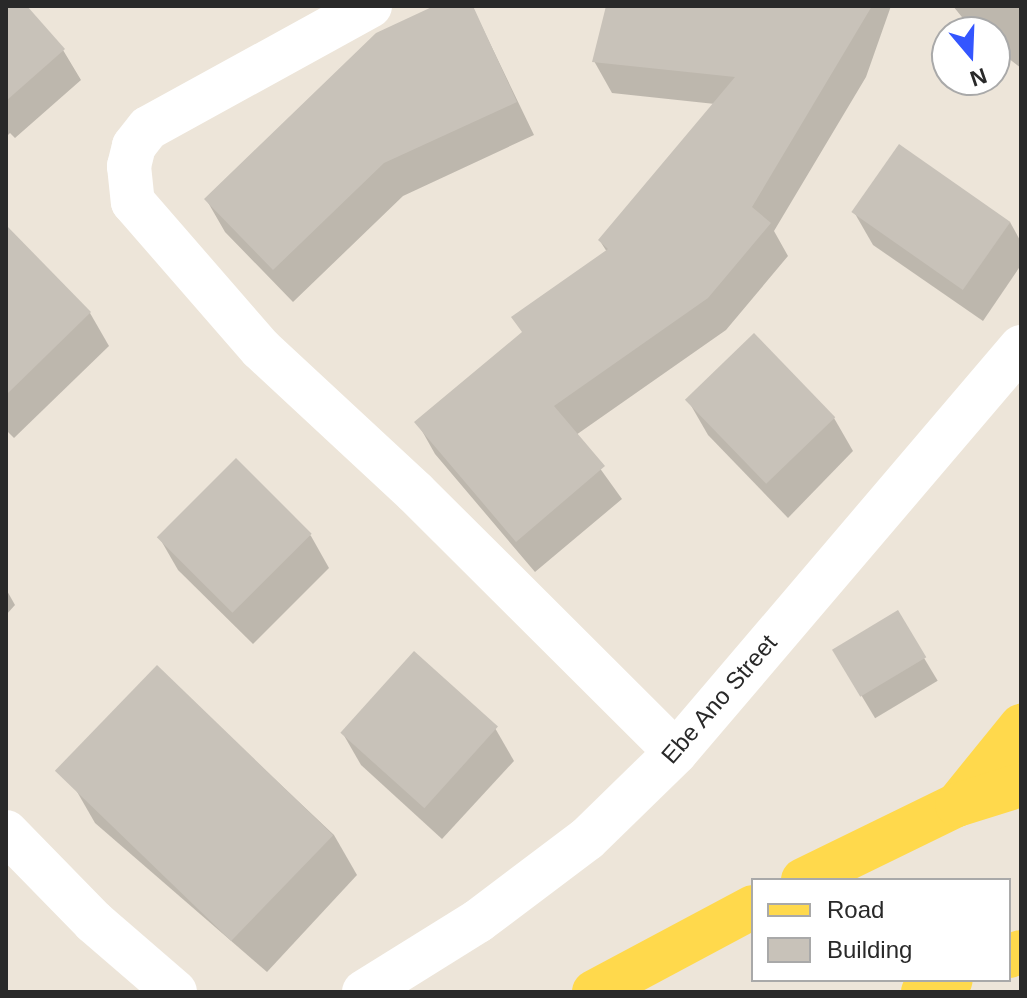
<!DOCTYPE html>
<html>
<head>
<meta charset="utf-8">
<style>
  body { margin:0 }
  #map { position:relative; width:1027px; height:998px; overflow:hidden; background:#ede5d9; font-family:Helvetica,sans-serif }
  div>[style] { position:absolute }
  .shadow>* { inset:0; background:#0003; transform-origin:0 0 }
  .building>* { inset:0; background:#c8c2b9; transform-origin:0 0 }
  .minor>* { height:44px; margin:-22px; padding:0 22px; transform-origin:22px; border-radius:22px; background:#fff }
  .major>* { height:44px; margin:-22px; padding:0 22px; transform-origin:22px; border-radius:22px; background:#ffd94c }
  span { translate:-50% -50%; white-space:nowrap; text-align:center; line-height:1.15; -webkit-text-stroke:7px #fff; paint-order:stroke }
  .street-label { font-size:24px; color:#292929 }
  .frame { position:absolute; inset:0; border:8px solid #292929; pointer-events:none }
  .legend { position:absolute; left:751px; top:878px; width:260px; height:104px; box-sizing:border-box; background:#fff; border:2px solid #a9a9a9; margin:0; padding:10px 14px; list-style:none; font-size:24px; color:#292929 }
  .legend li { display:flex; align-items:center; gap:16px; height:40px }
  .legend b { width:40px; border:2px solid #a9a9a9 }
  .north { position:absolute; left:931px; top:16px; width:80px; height:80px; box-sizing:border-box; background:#fff; border:2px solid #a9a9a9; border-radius:50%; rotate:161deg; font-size:22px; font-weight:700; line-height:32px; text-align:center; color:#292929 }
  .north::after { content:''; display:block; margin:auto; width:28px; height:36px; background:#3456ff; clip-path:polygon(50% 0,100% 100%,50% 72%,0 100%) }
</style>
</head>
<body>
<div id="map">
  <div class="shadow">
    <div style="clip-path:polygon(6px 6px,24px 6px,63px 50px,81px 80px,15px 138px,10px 133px,6px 137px)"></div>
    <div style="clip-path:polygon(439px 6px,472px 6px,534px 135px,403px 196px,293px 302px,225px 232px,206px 199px)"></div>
    <div style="clip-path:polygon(608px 6px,891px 6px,866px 77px,774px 231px,788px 256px,726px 330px,576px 435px,622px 499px,535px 572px,435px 454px,417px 422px,523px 333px,607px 252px,600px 241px,715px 104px,612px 93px,594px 61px)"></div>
    <div style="clip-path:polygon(953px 6px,1021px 6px,1021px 68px,995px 48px,995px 32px,974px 32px)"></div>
    <div style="clip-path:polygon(854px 212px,1010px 222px,1021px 242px,1021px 265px,983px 321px,873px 245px)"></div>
    <div style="clip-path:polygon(13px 235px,90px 313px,109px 346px,14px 438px,6px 430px,6px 242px)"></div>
    <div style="clip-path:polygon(689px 402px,834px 418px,853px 451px,788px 518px,708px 435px)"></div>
    <div style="clip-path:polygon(236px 461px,311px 536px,329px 568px,253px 644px,178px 570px,159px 537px)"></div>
    <div style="clip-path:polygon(6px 589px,15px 605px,6px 615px)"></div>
    <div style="left:897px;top:613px;width:79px;height:73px;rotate:59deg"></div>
    <div style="clip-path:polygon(157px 668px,334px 835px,357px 875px,267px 972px,95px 823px,72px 783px)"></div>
    <div style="clip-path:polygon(495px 728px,514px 761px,442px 839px,361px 765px,342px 732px)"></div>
  </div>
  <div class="building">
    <div style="clip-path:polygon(6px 6px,27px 6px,65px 49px,6px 101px)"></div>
    <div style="clip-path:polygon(434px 6px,473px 6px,517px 102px,384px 163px,273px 270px,204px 199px,376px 33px)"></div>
    <div style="clip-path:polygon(606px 6px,872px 6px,752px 207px,771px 223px,708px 298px,554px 406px,605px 466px,516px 542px,414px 422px,522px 332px,511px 317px,608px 249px,598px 240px,735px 77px,592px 62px)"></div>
    <div style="left:899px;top:144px;width:136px;height:83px;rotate:35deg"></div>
    <div style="clip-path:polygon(6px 225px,91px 312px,6px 395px)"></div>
    <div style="left:754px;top:333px;width:117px;height:96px;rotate:46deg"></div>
    <div style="left:236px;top:458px;width:107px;height:112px;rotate:45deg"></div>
    <div style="left:898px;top:610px;width:55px;height:77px;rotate:59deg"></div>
    <div style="left:414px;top:651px;width:113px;height:110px;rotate:42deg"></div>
    <div style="left:157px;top:665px;width:245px;height:147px;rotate:44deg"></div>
  </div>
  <div class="minor">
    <div style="left:370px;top:6px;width:253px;rotate:151.2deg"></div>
    <div style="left:148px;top:128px;width:23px;rotate:128deg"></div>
    <div style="left:134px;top:146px;width:21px;rotate:104deg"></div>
    <div style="left:129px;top:166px;width:36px;rotate:84deg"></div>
    <div style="left:133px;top:202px;width:195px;rotate:49deg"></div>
    <div style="left:261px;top:349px;width:210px;rotate:42.9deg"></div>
    <div style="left:415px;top:492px;width:368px;rotate:44.9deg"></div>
    <div style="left:6px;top:832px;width:126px;rotate:45.6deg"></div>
    <div style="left:94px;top:922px;width:107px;rotate:40.8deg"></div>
    <div style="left:364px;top:992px;width:134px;rotate:-31.9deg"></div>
    <div style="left:478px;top:921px;width:136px;rotate:-37deg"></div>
    <div style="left:587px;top:839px;width:124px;rotate:-44.3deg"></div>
    <div style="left:676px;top:752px;width:532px;rotate:-49.57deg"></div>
  </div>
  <div class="major">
    <div style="left:957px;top:805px;width:102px;rotate:-51deg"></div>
    <div style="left:803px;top:880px;width:171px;rotate:-26deg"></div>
    <div style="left:957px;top:805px;width:67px;rotate:-17.4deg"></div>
    <div style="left:1009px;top:956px;width:13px;rotate:-18deg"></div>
    <div style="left:594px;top:992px;width:180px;rotate:-28.1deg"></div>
    <div style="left:923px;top:992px;width:30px;rotate:-23deg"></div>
  </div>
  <div class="street-label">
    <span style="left:719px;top:699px;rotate:-49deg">Ebe Ano Street</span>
  </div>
  <div class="frame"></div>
  <ul class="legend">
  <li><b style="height:10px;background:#ffd94c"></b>Road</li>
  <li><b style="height:22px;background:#c8c2b9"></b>Building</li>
  </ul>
  <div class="north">N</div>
</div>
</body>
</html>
